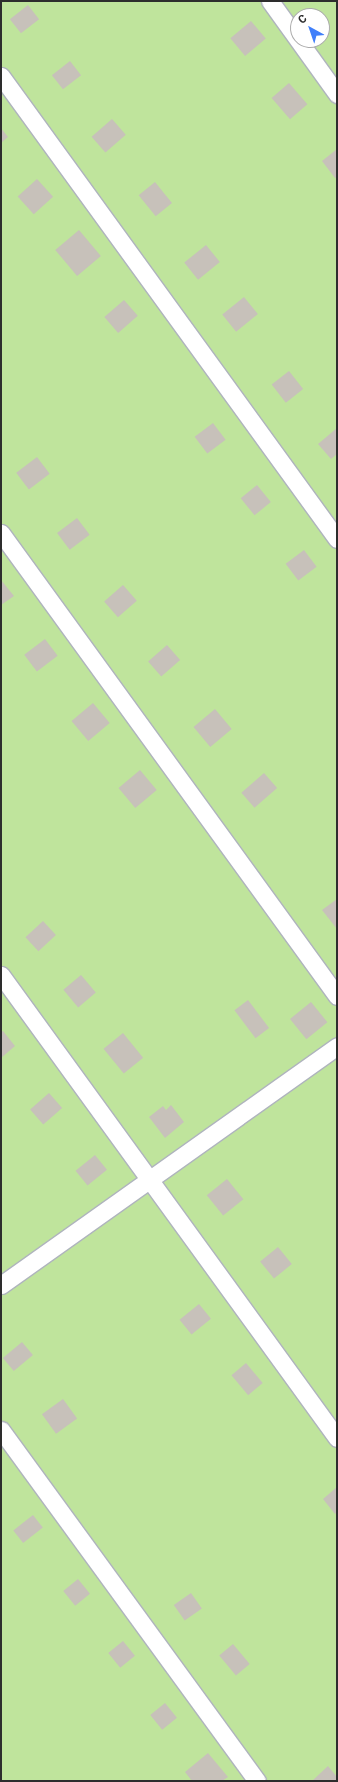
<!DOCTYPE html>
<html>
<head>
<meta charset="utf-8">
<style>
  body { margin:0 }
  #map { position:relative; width:338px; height:1782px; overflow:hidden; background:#eee5df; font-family:Roboto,sans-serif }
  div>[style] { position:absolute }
  .green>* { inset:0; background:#bfe49c }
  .building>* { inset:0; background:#c7c1ba; transform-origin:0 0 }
  .roads { filter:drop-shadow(1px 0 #afb4bd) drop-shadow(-1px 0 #afb4bd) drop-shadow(0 1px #afb4bd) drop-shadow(0 -1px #afb4bd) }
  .service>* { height:17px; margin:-8.5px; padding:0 8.5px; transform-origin:8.5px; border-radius:8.5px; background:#fff }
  span { translate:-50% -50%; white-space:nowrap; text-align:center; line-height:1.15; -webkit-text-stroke:4px #fff; paint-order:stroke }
  .frame { position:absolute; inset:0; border:2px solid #2d2d2d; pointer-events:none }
  .north { position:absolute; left:290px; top:8px; width:40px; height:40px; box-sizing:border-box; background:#fff; border:1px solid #ababab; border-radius:50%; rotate:320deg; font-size:11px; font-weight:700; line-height:16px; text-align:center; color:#2d2d2d }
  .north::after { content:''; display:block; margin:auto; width:14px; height:18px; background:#407ffa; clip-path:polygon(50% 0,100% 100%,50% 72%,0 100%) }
</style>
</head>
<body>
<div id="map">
  <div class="green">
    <div style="clip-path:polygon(evenodd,1px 1px,337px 1px,337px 1781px,1px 1781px,1px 1px,298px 16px,322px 16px,322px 40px,298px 40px,298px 16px)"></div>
  </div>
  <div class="building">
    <div style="left:28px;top:5px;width:18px;height:23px;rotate:52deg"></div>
    <div style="left:251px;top:21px;width:23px;height:27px;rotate:50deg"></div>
    <div style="left:70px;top:61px;width:18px;height:23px;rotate:52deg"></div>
    <div style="left:289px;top:83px;width:28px;height:23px;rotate:49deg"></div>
    <div style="left:112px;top:119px;width:21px;height:27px;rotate:49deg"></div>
    <div style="clip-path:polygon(1px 128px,8px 137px,1px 143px)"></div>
    <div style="clip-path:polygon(337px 149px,337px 177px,335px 178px,322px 161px)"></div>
    <div style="left:37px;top:179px;width:24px;height:26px;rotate:48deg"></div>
    <div style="left:155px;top:182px;width:27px;height:21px;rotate:51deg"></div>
    <div style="left:79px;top:230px;width:34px;height:31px;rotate:50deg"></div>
    <div style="left:206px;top:245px;width:22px;height:28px;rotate:51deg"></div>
    <div style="left:244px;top:297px;width:22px;height:28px;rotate:51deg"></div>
    <div style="left:124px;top:300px;width:21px;height:26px;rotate:49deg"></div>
    <div style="left:289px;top:371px;width:23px;height:22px;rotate:52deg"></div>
    <div style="left:213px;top:423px;width:21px;height:23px;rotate:53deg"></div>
    <div style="clip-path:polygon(337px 428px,337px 454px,331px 459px,318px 444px)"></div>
    <div style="left:37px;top:457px;width:21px;height:26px;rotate:53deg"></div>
    <div style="left:257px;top:485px;width:22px;height:21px;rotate:51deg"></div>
    <div style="left:77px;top:518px;width:21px;height:25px;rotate:53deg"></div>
    <div style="left:304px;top:550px;width:21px;height:23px;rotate:53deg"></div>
    <div style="clip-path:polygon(1px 580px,14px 596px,1px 605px)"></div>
    <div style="left:123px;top:585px;width:21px;height:25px;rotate:49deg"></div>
    <div style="left:45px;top:639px;width:21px;height:26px;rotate:53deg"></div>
    <div style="left:167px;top:645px;width:20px;height:25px;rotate:49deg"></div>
    <div style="left:93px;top:703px;width:26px;height:28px;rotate:50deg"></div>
    <div style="left:215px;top:709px;width:26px;height:28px;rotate:50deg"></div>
    <div style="left:140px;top:770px;width:26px;height:28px;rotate:50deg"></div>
    <div style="left:264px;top:773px;width:20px;height:30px;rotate:49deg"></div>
    <div style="clip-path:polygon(337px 899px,337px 929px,322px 910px)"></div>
    <div style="left:43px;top:921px;width:19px;height:24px;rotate:47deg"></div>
    <div style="left:81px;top:975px;width:23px;height:23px;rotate:50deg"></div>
    <div style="left:248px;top:1000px;width:35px;height:17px;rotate:53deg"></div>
    <div style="left:311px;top:1002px;width:26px;height:27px;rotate:51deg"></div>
    <div style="clip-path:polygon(3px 1031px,15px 1046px,1px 1058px,1px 1032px)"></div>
    <div style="left:123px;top:1033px;width:32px;height:25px;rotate:51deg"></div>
    <div style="left:49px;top:1093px;width:20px;height:25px;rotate:49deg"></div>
    <div style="clip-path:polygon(171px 1105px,184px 1122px,165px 1138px,149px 1117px,163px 1106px,166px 1110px)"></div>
    <div style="left:95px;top:1155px;width:19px;height:25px;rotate:51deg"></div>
    <div style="left:227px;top:1179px;width:26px;height:26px;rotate:51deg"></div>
    <div style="left:278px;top:1247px;width:22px;height:23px;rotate:51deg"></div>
    <div style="left:199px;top:1304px;width:19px;height:25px;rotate:51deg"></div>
    <div style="left:22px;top:1342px;width:17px;height:25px;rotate:50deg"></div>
    <div style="left:246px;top:1363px;width:26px;height:19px;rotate:50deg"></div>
    <div style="left:63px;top:1399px;width:24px;height:26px;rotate:54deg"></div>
    <div style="clip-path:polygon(337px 1487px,337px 1512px,335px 1514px,323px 1499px)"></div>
    <div style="left:33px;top:1515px;width:16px;height:25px;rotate:52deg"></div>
    <div style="left:78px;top:1579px;width:19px;height:19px;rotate:51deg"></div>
    <div style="left:191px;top:1593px;width:19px;height:21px;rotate:55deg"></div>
    <div style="left:123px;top:1641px;width:19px;height:19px;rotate:51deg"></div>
    <div style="left:233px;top:1644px;width:26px;height:18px;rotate:50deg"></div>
    <div style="left:165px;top:1703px;width:19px;height:19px;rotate:51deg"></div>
    <div style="clip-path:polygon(208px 1753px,228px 1777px,222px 1781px,192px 1781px,185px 1772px)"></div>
    <div style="clip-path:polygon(328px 1766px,337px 1777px,337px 1781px,312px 1781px)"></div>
  </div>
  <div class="roads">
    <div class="service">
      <div style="left:270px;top:1px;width:115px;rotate:54.2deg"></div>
      <div style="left:1px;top:76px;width:572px;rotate:54.03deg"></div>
      <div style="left:1px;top:533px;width:572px;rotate:54.03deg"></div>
      <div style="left:1px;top:975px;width:572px;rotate:54.03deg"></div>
      <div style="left:1px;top:1285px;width:412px;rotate:-35.4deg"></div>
      <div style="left:1px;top:1430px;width:434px;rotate:53.9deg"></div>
    </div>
  </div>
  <div class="frame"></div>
  <div class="north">С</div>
</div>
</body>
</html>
